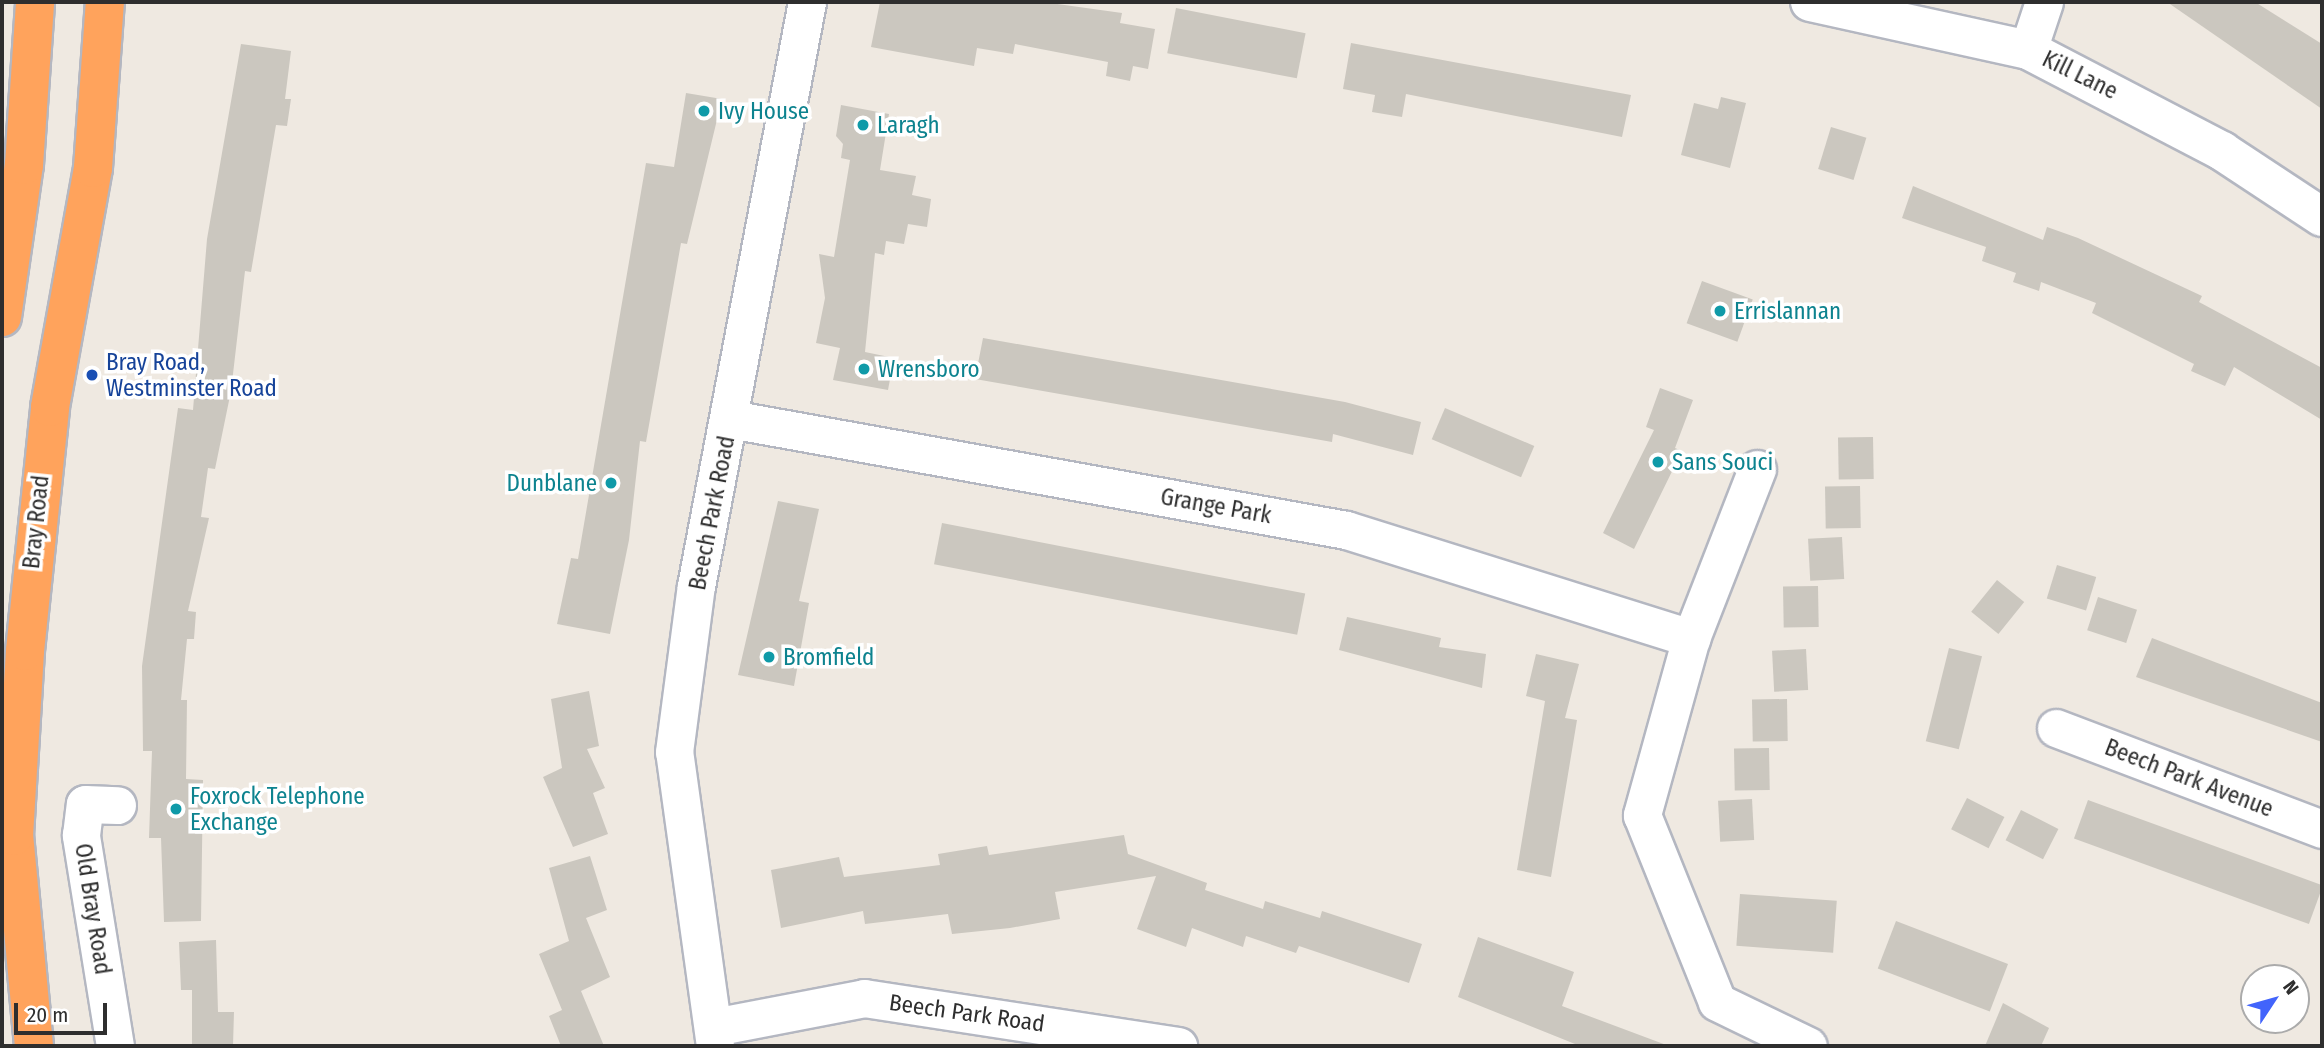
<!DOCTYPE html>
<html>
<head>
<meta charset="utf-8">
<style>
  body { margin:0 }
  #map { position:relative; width:2324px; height:1048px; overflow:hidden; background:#efe9e1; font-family:"Fira Sans Condensed",sans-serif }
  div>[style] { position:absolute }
  .building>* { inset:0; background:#cbc7bf; transform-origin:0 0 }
  .roads { filter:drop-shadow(2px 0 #b4b7c1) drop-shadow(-2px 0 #b4b7c1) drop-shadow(0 2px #b4b7c1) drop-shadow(0 -2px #b4b7c1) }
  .street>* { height:37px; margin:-18.5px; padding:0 18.5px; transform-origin:18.5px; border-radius:18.5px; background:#fff }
  .secondary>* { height:38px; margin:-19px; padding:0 19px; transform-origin:19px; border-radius:19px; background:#fff }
  .highway>* { height:38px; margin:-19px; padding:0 19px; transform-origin:19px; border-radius:19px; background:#ffa35c }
  .dots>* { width:19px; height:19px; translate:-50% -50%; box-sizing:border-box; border:4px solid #fff; border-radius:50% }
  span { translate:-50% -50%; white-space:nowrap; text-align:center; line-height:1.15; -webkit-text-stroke:7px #fff; paint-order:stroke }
  .street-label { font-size:23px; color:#2e2e2e }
  .culture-label { font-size:23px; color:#0d838f }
  .left { translate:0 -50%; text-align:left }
  .right { translate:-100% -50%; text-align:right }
  .transit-label { font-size:23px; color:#164399 }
  .frame { position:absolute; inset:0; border:4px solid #2e2e2e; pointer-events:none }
  .north { position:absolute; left:2240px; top:964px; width:70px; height:70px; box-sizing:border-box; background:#fff; border:2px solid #ababab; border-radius:50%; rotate:54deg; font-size:19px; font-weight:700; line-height:28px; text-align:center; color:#2e2e2e }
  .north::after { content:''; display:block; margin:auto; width:24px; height:32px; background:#4264fb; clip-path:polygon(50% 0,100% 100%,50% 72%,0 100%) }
  .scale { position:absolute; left:14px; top:1003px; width:93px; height:32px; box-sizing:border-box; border:4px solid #2e2e2e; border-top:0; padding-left:9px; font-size:21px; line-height:24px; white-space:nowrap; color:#2e2e2e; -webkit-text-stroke:5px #fff; paint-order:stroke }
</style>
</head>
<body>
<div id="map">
  <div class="building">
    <div style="clip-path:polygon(880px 2px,1043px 2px,1122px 13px,1120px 23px,1155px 29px,1148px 69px,1133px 66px,1130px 81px,1106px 76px,1108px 62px,1015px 44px,1013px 54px,977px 48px,974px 66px,871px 47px)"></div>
    <div style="clip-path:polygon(2167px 2px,2255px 2px,2322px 44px,2322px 109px)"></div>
    <div style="left:1176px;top:8px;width:132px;height:46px;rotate:11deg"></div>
    <div style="clip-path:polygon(1351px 43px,1631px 95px,1622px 137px,1406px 94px,1402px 117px,1372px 112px,1375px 95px,1343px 89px)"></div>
    <div style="clip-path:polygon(241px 44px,291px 51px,285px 99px,291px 99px,287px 126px,276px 125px,251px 272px,245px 271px,231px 391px,215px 469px,208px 468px,201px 517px,209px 518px,188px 611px,196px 612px,194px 639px,187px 639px,181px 700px,187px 700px,186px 779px,203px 780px,201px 921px,164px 922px,161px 838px,149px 838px,152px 751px,143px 751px,142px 666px,178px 408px,193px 410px,207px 239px)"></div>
    <div style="clip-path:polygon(686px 93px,722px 99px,687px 244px,681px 243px,646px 442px,640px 441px,629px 540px,610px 634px,557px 624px,571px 558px,578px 559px,646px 163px,674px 167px)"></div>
    <div style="clip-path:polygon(1721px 97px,1746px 103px,1730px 168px,1681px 155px,1694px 103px,1718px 109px)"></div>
    <div style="clip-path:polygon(841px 105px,889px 114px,880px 170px,916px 176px,912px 195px,931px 199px,927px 227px,908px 224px,904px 244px,886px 241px,884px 255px,875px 253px,865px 352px,894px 358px,888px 390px,833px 380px,840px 348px,816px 343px,825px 298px,819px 254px,834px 257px,850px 160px,841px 158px,843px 144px,836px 136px)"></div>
    <div style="left:1831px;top:127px;width:37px;height:44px;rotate:17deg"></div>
    <div style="clip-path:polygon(1913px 186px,2043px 240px,2047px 227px,2078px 238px,2202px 296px,2199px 302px,2322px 368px,2322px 420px,2234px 367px,2225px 386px,2191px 371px,2194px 364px,2092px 313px,2096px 303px,2041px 282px,2039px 291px,2013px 282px,2016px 273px,1982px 261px,1986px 247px,1902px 218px)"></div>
    <div style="left:1702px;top:281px;width:54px;height:45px;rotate:20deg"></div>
    <div style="clip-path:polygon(983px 338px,1345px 402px,1421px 422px,1413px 455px,1333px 434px,1332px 442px,975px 379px)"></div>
    <div style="clip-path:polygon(1660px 388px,1693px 400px,1675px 448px,1682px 451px,1634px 549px,1603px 533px,1654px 430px,1646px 427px)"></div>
    <div style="left:1445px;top:408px;width:97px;height:34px;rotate:23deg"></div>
    <div style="left:1873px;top:437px;width:42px;height:35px;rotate:89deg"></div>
    <div style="left:1860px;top:486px;width:42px;height:35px;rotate:89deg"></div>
    <div style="clip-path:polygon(778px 501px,819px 509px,799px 601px,809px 603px,794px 686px,738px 675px)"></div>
    <div style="left:942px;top:523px;width:370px;height:42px;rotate:11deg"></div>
    <div style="left:1842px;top:537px;width:42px;height:34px;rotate:87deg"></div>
    <div style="left:2057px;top:565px;width:41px;height:35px;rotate:17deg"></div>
    <div style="left:1997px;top:580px;width:35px;height:41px;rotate:39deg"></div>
    <div style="left:1818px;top:586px;width:41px;height:35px;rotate:89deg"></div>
    <div style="left:2098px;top:597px;width:41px;height:35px;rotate:18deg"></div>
    <div style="clip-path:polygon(1347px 617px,1441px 638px,1439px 647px,1486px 654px,1482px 688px,1339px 650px)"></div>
    <div style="clip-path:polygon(2152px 638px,2322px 703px,2322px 742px,2136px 677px)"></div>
    <div style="left:1949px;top:648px;width:34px;height:96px;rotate:14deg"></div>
    <div style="left:1806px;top:649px;width:41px;height:34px;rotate:87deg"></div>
    <div style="clip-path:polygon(1536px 654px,1579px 664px,1565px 718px,1577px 720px,1551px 877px,1517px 870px,1545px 701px,1526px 696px)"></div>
    <div style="clip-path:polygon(589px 691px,599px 746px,587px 749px,605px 788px,593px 793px,608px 834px,573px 847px,543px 777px,562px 768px,551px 699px)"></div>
    <div style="left:1787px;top:699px;width:42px;height:35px;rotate:89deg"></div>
    <div style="left:1769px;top:748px;width:42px;height:35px;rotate:89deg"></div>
    <div style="left:1967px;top:798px;width:42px;height:35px;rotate:27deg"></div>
    <div style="left:1752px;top:799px;width:41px;height:34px;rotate:87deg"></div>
    <div style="left:2088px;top:800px;width:250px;height:41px;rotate:20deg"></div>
    <div style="left:2021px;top:810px;width:42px;height:34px;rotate:27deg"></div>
    <div style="clip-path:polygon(1124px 835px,1128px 854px,1207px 883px,1205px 890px,1263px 909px,1265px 901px,1320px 918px,1322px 911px,1422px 944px,1409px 983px,1299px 946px,1296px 953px,1246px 936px,1243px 947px,1192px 928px,1186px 947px,1137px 929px,1156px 876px,1055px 892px,1060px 919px,1010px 928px,952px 934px,948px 914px,865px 924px,863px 911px,781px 928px,771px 870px,839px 857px,844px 877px,940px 865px,938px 854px,987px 846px,989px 855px)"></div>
    <div style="clip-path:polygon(590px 856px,607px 910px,586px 918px,610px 977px,581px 991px,604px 1046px,561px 1046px,549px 1016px,562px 1010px,539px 954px,569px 941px,549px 868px)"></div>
    <div style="left:1740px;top:894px;width:97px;height:52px;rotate:4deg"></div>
    <div style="left:1896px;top:921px;width:120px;height:51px;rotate:21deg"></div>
    <div style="clip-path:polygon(1478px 937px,1574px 972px,1562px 1006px,1669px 1046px,1580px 1046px,1458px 997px)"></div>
    <div style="clip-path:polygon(216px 940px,218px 1012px,234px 1012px,233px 1046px,192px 1046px,192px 990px,181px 990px,179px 942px)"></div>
    <div style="clip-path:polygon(2003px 1003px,2049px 1028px,2041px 1046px,1985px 1046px)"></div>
  </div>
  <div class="roads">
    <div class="street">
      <div style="left:2028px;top:50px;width:51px;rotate:-71.6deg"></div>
      <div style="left:730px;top:419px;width:626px;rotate:10.21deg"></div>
      <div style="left:1346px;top:530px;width:362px;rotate:17.4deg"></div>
      <div style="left:1757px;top:469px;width:181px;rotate:111.3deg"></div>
      <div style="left:1691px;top:638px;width:184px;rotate:105.5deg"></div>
      <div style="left:1642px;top:815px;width:201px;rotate:68.1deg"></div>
      <div style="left:1717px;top:1002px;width:101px;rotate:25.8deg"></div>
      <div style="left:2056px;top:728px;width:285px;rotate:20.8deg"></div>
      <div style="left:714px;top:1027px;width:153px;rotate:-10.9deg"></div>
      <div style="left:864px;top:998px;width:318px;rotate:8.7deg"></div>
      <div style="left:115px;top:1046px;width:214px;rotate:-99.2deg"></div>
      <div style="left:81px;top:835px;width:31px;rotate:-83deg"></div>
      <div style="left:85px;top:804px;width:32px;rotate:2deg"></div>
      <div style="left:715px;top:1046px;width:297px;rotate:-97.9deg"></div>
      <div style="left:674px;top:752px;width:167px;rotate:-82.5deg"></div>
      <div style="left:696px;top:586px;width:594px;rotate:-79.24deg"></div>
    </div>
    <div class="secondary">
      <div style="left:1810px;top:2px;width:223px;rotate:12.4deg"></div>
      <div style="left:2028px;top:50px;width:219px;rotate:27.5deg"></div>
      <div style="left:2222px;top:151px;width:120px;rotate:33.4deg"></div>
    </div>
    <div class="highway">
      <div style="left:2px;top:317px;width:154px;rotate:-81.8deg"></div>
      <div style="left:24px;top:165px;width:163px;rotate:-86.1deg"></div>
      <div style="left:34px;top:1046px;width:211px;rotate:-95.4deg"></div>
      <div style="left:14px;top:836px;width:185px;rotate:-86.6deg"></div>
      <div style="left:25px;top:651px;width:245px;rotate:-84.1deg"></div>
      <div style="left:50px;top:407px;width:243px;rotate:-79.8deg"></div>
      <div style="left:93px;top:168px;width:166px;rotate:-85.9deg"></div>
    </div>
  </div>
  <div class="dots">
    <div style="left:704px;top:111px;background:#0f9aa8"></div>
    <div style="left:863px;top:125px;background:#0f9aa8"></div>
    <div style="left:1720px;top:311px;background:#0f9aa8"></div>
    <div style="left:864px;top:369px;background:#0f9aa8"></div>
    <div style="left:92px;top:375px;background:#1a4fb4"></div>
    <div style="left:1658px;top:462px;background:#0f9aa8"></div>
    <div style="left:611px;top:483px;background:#0f9aa8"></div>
    <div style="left:769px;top:657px;background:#0f9aa8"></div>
    <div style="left:176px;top:809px;background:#0f9aa8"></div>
  </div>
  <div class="street-label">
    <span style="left:2080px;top:75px;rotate:26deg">Kill Lane</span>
    <span style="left:1216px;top:506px;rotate:10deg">Grange Park</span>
    <span style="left:712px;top:513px;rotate:-79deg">Beech Park Road</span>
    <span style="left:36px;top:522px;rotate:-84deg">Bray Road</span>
    <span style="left:2189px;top:778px;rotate:21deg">Beech Park Avenue</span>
    <span style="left:93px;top:909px;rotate:81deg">Old Bray Road</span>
    <span style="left:967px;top:1013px;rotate:8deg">Beech Park Road</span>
  </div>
  <div class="culture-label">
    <span class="left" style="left:718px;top:111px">Ivy House</span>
    <span class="left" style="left:877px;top:125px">Laragh</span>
    <span class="left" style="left:1734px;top:311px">Errislannan</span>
    <span class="left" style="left:878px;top:369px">Wrensboro</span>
    <span class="left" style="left:1672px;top:462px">Sans Souci</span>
    <span class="right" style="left:597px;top:483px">Dunblane</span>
    <span class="left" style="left:783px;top:657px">Bromfield</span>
    <span class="left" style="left:190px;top:809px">Foxrock Telephone<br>Exchange</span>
  </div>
  <div class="transit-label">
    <span class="left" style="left:106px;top:375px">Bray Road,<br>Westminster Road</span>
  </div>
  <div class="frame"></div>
  <div class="north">N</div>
  <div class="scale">20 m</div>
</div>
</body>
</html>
